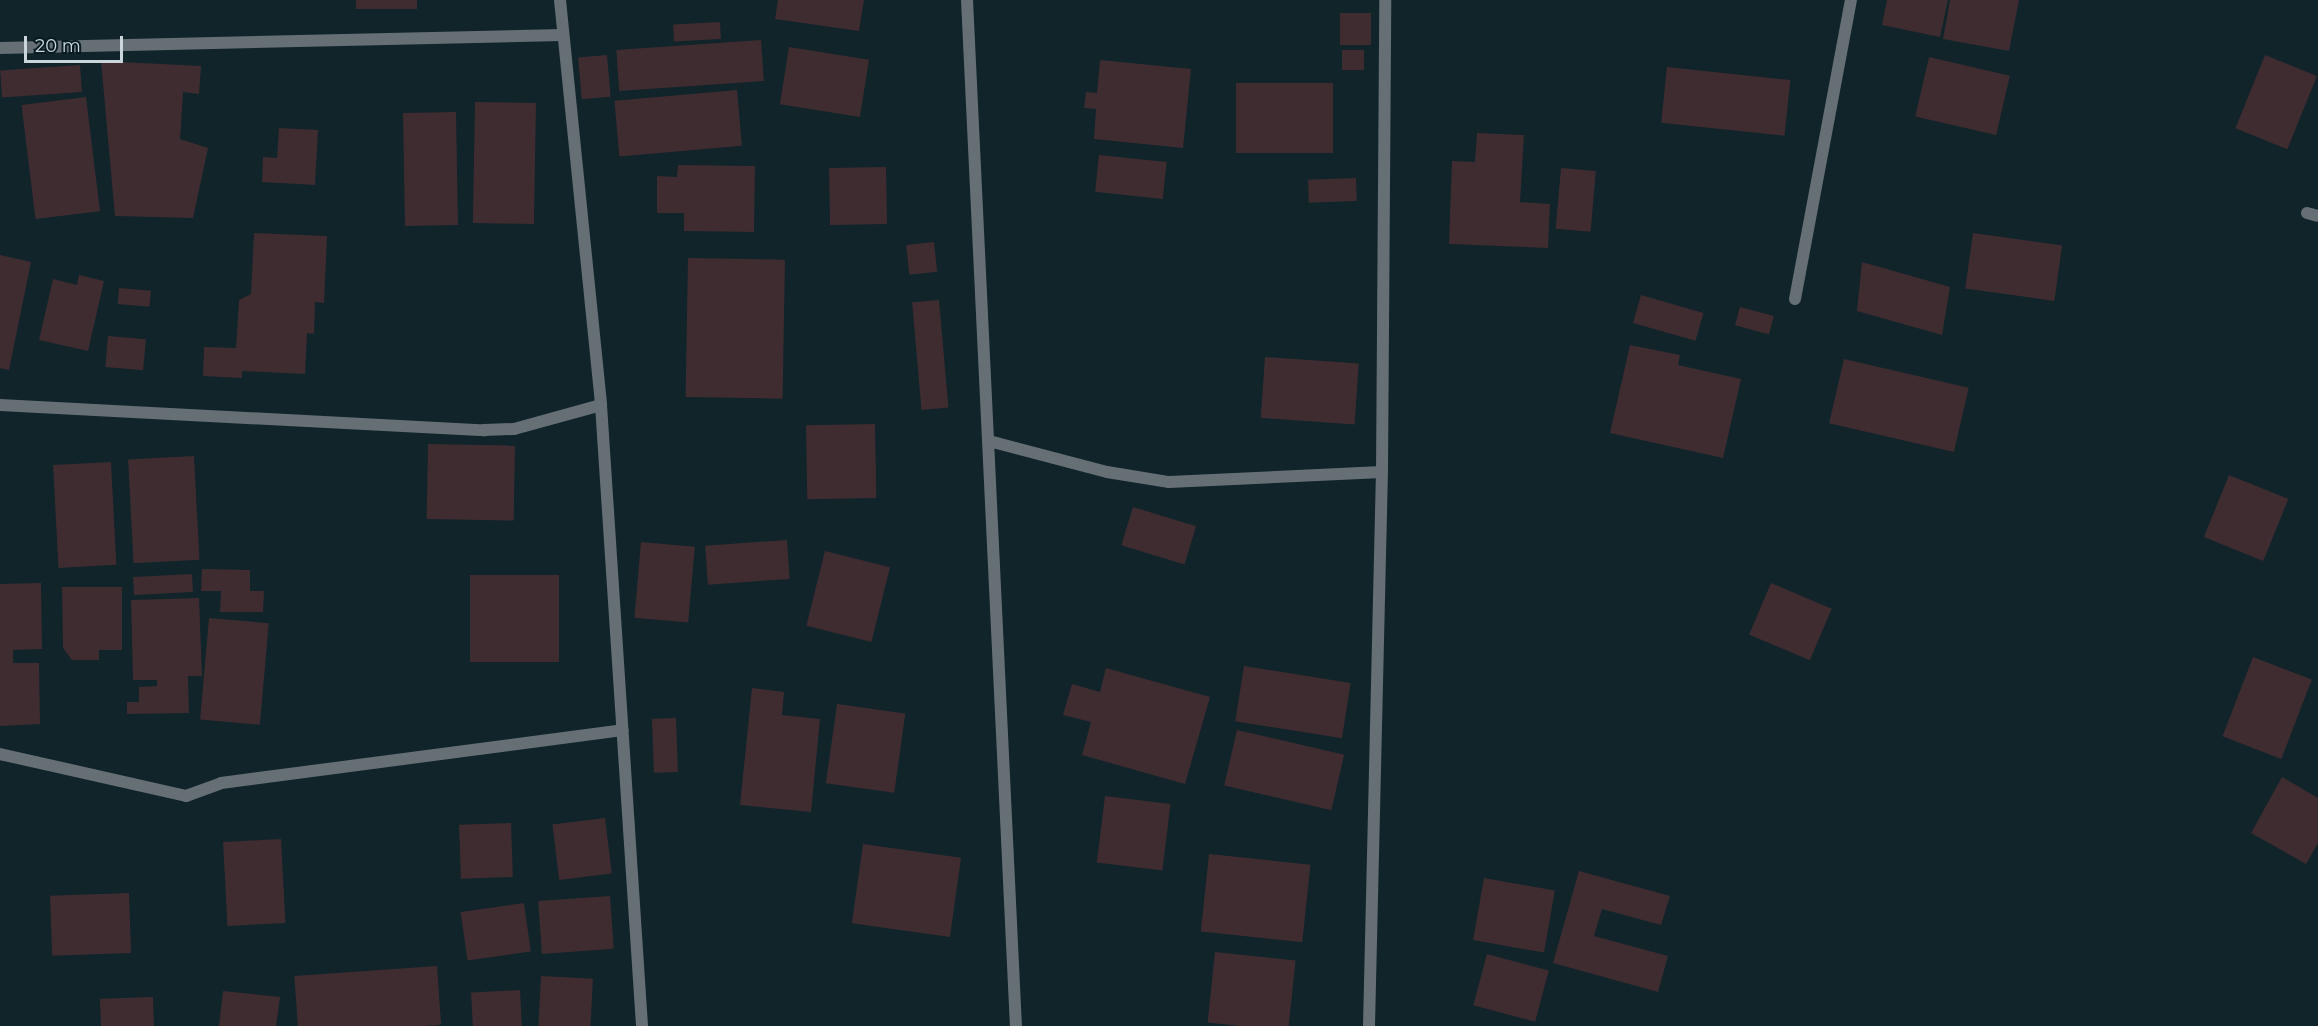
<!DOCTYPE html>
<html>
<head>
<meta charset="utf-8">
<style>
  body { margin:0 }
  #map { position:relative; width:2318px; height:1026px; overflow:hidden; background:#10242a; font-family:Montserrat,sans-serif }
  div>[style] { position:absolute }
  .building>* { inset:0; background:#3f2c30; transform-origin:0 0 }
  .street>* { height:12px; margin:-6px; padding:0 6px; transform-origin:6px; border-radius:6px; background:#666f73 }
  span { translate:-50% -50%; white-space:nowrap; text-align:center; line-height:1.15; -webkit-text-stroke:4.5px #071b21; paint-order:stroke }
  .scale { position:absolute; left:24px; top:36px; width:99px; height:27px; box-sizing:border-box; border:3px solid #cad6da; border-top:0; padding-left:8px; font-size:18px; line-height:21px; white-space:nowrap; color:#cad6da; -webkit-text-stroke:4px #071b21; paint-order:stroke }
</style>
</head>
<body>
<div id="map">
  <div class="building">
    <div style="left:356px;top:0;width:61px;height:9px"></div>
    <div style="clip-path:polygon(778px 0,864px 0,859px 31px,775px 19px)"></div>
    <div style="clip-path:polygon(1887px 0,1948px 0,1940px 37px,1882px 25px)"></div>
    <div style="clip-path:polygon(1950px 0,2019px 0,2009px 51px,1943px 39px)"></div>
    <div style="left:1340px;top:13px;width:31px;height:32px"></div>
    <div style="left:720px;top:22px;width:17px;height:47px;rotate:87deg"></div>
    <div style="left:761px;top:40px;width:41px;height:145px;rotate:86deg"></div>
    <div style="left:789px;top:47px;width:81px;height:58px;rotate:9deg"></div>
    <div style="left:1364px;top:50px;width:20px;height:22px;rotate:90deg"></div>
    <div style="left:607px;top:55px;width:42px;height:29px;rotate:85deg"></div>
    <div style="left:2265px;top:55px;width:56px;height:79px;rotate:22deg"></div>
    <div style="left:1929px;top:57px;width:83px;height:61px;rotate:13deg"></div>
    <div style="clip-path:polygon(1100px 60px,1191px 69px,1183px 148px,1094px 139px,1096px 109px,1084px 108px,1086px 92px,1097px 93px)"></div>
    <div style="clip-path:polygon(101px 61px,201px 66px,199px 94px,183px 92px,180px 139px,208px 148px,193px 218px,115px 216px)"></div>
    <div style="left:80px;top:65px;width:27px;height:80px;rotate:86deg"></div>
    <div style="left:1667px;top:67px;width:124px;height:56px;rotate:6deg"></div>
    <div style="left:1236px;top:83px;width:97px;height:70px"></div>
    <div style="left:737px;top:90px;width:56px;height:123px;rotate:85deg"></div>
    <div style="left:86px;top:97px;width:115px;height:65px;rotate:83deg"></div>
    <div style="left:475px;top:102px;width:61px;height:121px;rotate:1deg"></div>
    <div style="left:456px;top:112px;width:113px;height:53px;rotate:89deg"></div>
    <div style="clip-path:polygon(279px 128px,318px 130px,315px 185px,262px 182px,263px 157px,277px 158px)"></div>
    <div style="clip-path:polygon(1477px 133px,1524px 135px,1520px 202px,1550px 204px,1548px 248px,1449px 244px,1452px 161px,1475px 162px)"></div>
    <div style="left:1099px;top:155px;width:68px;height:37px;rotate:6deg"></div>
    <div style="clip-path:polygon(678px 165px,755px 166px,754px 232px,684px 231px,684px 213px,657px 213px,657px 176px,677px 177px)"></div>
    <div style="left:886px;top:167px;width:57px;height:57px;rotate:89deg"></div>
    <div style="left:1561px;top:168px;width:35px;height:61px;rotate:5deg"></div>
    <div style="left:1356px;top:178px;width:23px;height:48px;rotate:88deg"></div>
    <div style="clip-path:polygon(254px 233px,327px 236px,324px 303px,315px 302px,314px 334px,307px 333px,305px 374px,242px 371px,242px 378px,203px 376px,204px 347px,236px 348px,239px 300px,251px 294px)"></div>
    <div style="left:1973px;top:233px;width:90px;height:56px;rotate:8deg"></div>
    <div style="left:934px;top:242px;width:30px;height:28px;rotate:84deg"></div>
    <div style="clip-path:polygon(0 255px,31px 262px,9px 370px,0 368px)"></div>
    <div style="left:688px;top:258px;width:97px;height:139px;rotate:1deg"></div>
    <div style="clip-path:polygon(1862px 262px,1950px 287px,1942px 335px,1857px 311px)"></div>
    <div style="clip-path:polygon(79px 275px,104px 281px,88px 351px,39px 340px,53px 279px,77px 285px)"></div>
    <div style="left:119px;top:288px;width:32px;height:16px;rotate:5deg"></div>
    <div style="left:1641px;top:295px;width:65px;height:29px;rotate:16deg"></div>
    <div style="left:939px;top:300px;width:108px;height:27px;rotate:85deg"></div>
    <div style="left:1740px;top:307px;width:35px;height:19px;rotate:15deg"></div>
    <div style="left:108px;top:336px;width:38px;height:31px;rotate:5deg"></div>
    <div style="clip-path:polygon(1630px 345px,1680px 355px,1678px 365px,1741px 379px,1723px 458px,1610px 433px)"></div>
    <div style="left:1265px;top:357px;width:94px;height:61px;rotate:4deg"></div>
    <div style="left:1844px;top:359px;width:128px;height:66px;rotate:13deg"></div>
    <div style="left:875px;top:424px;width:74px;height:69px;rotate:89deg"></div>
    <div style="left:428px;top:444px;width:87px;height:75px;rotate:1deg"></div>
    <div style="left:194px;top:456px;width:104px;height:66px;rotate:87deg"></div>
    <div style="left:111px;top:462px;width:103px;height:58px;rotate:87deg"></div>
    <div style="left:2229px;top:475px;width:64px;height:67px;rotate:22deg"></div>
    <div style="left:1133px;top:507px;width:66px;height:40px;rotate:17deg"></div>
    <div style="left:787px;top:540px;width:39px;height:82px;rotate:86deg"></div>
    <div style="left:641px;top:542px;width:54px;height:76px;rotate:5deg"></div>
    <div style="left:825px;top:551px;width:67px;height:77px;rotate:14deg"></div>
    <div style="clip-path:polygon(202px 569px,250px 570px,250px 591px,264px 591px,263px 612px,220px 612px,221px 591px,201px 591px)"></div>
    <div style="left:192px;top:574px;width:18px;height:59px;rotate:87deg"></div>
    <div style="left:470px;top:575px;width:89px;height:87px"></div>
    <div style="clip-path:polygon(41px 583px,42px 649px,13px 650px,13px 663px,39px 663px,40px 724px,0 726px,0 584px)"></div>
    <div style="left:1771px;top:583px;width:66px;height:56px;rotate:23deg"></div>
    <div style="clip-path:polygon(62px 587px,122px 587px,122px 650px,99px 650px,99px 660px,72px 660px,63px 648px)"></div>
    <div style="clip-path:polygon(199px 598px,202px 676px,188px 676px,189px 713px,127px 714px,127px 702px,139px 702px,139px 687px,157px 686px,157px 680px,133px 680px,131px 600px)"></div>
    <div style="left:209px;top:618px;width:60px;height:102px;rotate:5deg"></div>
    <div style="left:2253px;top:657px;width:63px;height:85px;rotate:21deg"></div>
    <div style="left:1244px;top:666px;width:108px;height:56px;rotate:9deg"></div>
    <div style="clip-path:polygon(1106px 668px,1210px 697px,1185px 784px,1082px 755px,1091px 722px,1063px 715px,1072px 684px,1100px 692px)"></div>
    <div style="clip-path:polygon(752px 688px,784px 692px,782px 715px,820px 719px,811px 812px,740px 805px)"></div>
    <div style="left:837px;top:704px;width:69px;height:80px;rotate:8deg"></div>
    <div style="left:676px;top:718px;width:54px;height:24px;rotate:88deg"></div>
    <div style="left:1237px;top:730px;width:110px;height:57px;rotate:13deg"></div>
    <div style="clip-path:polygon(2282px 777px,2318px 798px,2318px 843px,2306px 864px,2251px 833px)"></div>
    <div style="left:1105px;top:796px;width:66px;height:67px;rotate:7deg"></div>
    <div style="left:605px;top:818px;width:56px;height:53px;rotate:83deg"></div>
    <div style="left:511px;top:823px;width:54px;height:52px;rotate:88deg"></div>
    <div style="left:281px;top:839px;width:84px;height:58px;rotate:87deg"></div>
    <div style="left:863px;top:844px;width:99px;height:80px;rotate:8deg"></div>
    <div style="left:1209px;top:854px;width:102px;height:78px;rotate:6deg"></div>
    <div style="clip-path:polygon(1579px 871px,1670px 896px,1661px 925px,1602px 909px,1594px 936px,1668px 956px,1658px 992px,1553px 963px)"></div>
    <div style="left:1484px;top:878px;width:72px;height:63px;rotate:10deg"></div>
    <div style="left:129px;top:893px;width:60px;height:79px;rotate:88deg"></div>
    <div style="left:610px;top:896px;width:53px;height:72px;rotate:86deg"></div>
    <div style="left:524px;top:903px;width:49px;height:64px;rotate:82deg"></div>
    <div style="left:1215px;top:952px;width:81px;height:71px;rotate:6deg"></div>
    <div style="left:1487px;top:954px;width:64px;height:53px;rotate:15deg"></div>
    <div style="left:437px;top:966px;width:59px;height:143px;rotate:86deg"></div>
    <div style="left:541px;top:976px;width:52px;height:50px;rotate:3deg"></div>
    <div style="left:520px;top:990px;width:36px;height:49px;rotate:87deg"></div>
    <div style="clip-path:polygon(223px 991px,280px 997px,276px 1026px,219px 1026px)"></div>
    <div style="left:153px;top:997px;width:29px;height:53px;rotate:88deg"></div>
  </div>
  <div class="street">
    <div style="left:560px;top:0;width:407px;rotate:84.2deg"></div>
    <div style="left:601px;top:405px;width:622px;rotate:86.22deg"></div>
    <div style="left:967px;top:0;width:1027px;rotate:87.27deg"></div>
    <div style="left:0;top:48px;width:562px;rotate:-1.33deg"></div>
    <div style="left:2307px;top:213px;width:11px;rotate:15deg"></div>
    <div style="left:1795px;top:299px;width:304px;rotate:-79.4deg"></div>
    <div style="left:0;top:405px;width:485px;rotate:3deg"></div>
    <div style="left:484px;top:430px;width:30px;rotate:-2deg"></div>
    <div style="left:514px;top:429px;width:90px;rotate:-15.4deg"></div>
    <div style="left:989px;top:441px;width:122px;rotate:14.7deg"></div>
    <div style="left:1107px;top:472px;width:63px;rotate:9.2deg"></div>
    <div style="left:1169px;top:482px;width:213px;rotate:-2.7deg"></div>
    <div style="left:0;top:754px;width:191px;rotate:12.7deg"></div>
    <div style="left:186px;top:796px;width:37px;rotate:-20deg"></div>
    <div style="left:221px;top:783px;width:405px;rotate:-7.5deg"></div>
    <div style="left:1369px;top:1026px;width:554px;rotate:-88.66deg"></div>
    <div style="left:1382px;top:472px;width:472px;rotate:-89.6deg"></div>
  </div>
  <div class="scale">20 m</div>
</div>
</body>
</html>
